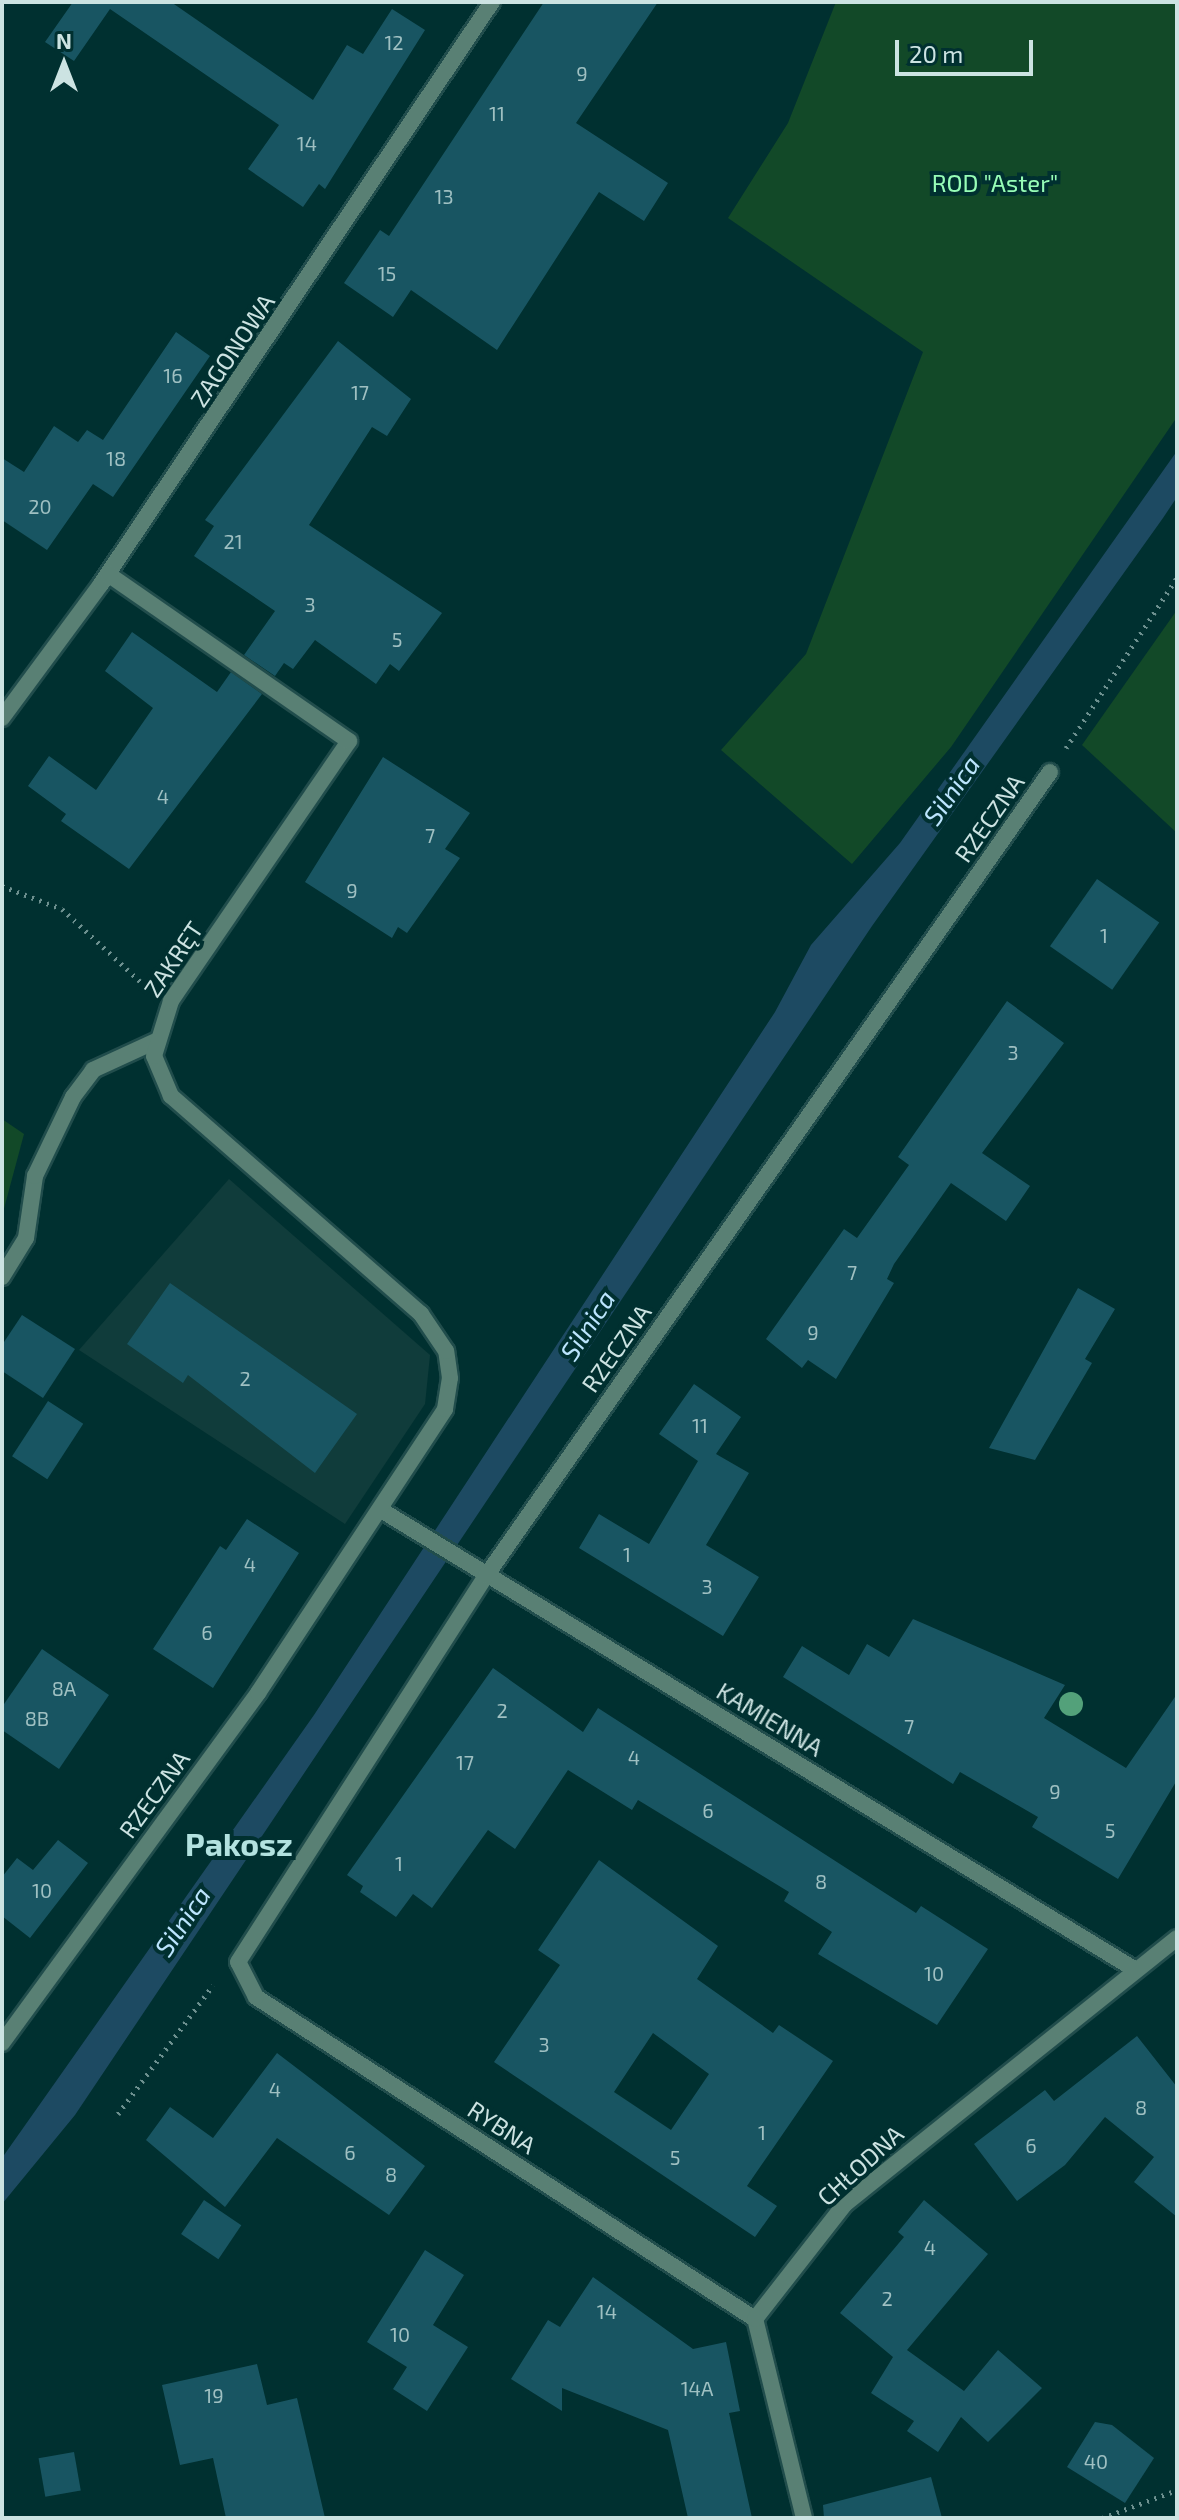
<!DOCTYPE html>
<html>
<head>
<meta charset="utf-8">
<style>
  body { margin:0 }
  #map { position:relative; width:1179px; height:2520px; overflow:hidden; background:#003030; font-family:"Exo 2",sans-serif }
  div>[style] { position:absolute }
  .built>* { inset:0; background:#103c3b }
  .green>* { inset:0; background:#124928 }
  .water>* { inset:0; background:#1d4a62 }
  .building>* { inset:0; background:#185562; transform-origin:0 0 }
  .path>* { height:5px; margin-top:-2.5px; transform-origin:0; background:repeating-linear-gradient(90deg,#6d908f 0 2px,transparent 0 8px) }
  .roads { filter:drop-shadow(2px 0 #214d4c) drop-shadow(-2px 0 #214d4c) drop-shadow(0 2px #214d4c) drop-shadow(0 -2px #214d4c) }
  .service>* { height:16px; margin:-8px; padding:0 8px; transform-origin:8px; border-radius:8px; background:#598074 }
  .minor>* { height:16px; margin:-8px; padding:0 8px; transform-origin:8px; border-radius:8px; background:#598074 }
  .trees>* { width:24px; height:24px; margin:-12px; border-radius:50%; background:#53a17a }
  span { translate:-50% -50%; white-space:nowrap; text-align:center; line-height:1.15; -webkit-text-stroke:8px #003030; paint-order:stroke }
  .number-label { font-size:20px; color:#9fc0c2 }
  .number-label span { -webkit-text-stroke-width:0 }
  .park-label { font-size:24px; color:#97fdb7 }
  .street-label { font-size:24px; color:#cce3e2 }
  .water-label { font-size:26px; color:#bce5fe; font-style:italic }
  .district-label { font-size:32px; color:#b3e2e0; font-weight:700 }
  .frame { position:absolute; inset:0; border:4px solid #cce3e2; pointer-events:none }
  .north { position:absolute; left:24px; top:24px; width:80px; height:80px; -webkit-text-stroke:6px #003030; paint-order:stroke; rotate:0deg; font-size:22px; font-weight:700; line-height:32px; text-align:center; color:#cce3e2 }
  .north::after { content:''; display:block; margin:auto; width:28px; height:36px; background:#cce3e2; clip-path:polygon(50% 0,100% 100%,50% 72%,0 100%) }
  .scale { position:absolute; left:895px; top:40px; width:138px; height:36px; box-sizing:border-box; border:4px solid #cce3e2; border-top:0; padding-left:10px; font-size:24px; line-height:28px; white-space:nowrap; color:#cce3e2; -webkit-text-stroke:6px #003030; paint-order:stroke }
</style>
</head>
<body>
<div id="map">
  <div class="built">
    <i style="clip-path:polygon(229px 1179px,430px 1355px,425px 1404px,345px 1524px,79px 1350px)"></i>
  </div>
  <div class="green">
    <i style="clip-path:polygon(836px 2px,1177px 2px,1177px 417px,951px 747px,852px 864px,721px 750px,806px 654px,923px 352px,728px 218px,788px 123px)"></i>
    <i style="clip-path:polygon(1177px 610px,1177px 833px,1082px 745px)"></i>
    <i style="clip-path:polygon(2px 1119px,24px 1134px,2px 1216px)"></i>
  </div>
  <div class="water">
    <i style="clip-path:polygon(1177px 451px,1177px 497px,1163px 518px,872px 926px,75px 2115px,2px 2204px,2px 2158px,314px 1715px,775px 1012px,811px 945px,900px 843px)"></i>
  </div>
  <div class="building">
    <i style="clip-path:polygon(73px 2px,171px 2px,313px 100px,347px 45px,363px 54px,392px 9px,425px 30px,325px 189px,319px 184px,303px 207px,248px 169px,279px 125px,110px 9px,74px 61px,45px 42px)"></i>
    <i style="clip-path:polygon(544px 2px,658px 2px,576px 123px,668px 183px,644px 221px,599px 192px,497px 350px,411px 290px,393px 317px,344px 283px,380px 230px,389px 236px)"></i>
    <i style="clip-path:polygon(176px 332px,210px 356px,113px 497px,93px 484px,47px 550px,2px 520px,2px 458px,24px 472px,54px 426px,78px 442px,87px 430px,103px 440px)"></i>
    <i style="clip-path:polygon(338px 341px,411px 399px,387px 436px,372px 427px,309px 525px,442px 613px,399px 671px,390px 664px,376px 684px,315px 640px,293px 669px,284px 663px,275px 676px,244px 655px,275px 611px,194px 556px,214px 526px,205px 520px)"></i>
    <i style="clip-path:polygon(132px 632px,217px 692px,231px 672px,262px 694px,129px 869px,61px 821px,66px 814px,28px 786px,49px 756px,96px 790px,153px 708px,105px 671px)"></i>
    <i style="clip-path:polygon(383px 757px,470px 813px,445px 849px,460px 858px,407px 933px,398px 927px,392px 938px,305px 882px)"></i>
    <i style="left:1097px;top:879px;width:76px;height:82px;rotate:35deg"></i>
    <i style="clip-path:polygon(1007px 1001px,1064px 1043px,982px 1153px,1030px 1186px,1006px 1221px,951px 1183px,894px 1264px,887px 1279px,894px 1283px,836px 1379px,808px 1360px,802px 1368px,766px 1339px,844px 1229px,857px 1238px,909px 1165px,898px 1157px)"></i>
    <i style="clip-path:polygon(170px 1283px,357px 1414px,315px 1473px,188px 1375px,183px 1383px,127px 1344px)"></i>
    <i style="clip-path:polygon(1078px 1288px,1115px 1309px,1085px 1359px,1092px 1363px,1035px 1460px,989px 1448px)"></i>
    <i style="clip-path:polygon(22px 1315px,75px 1349px,43px 1398px,2px 1371px,2px 1345px)"></i>
    <i style="clip-path:polygon(694px 1384px,741px 1417px,716px 1454px,749px 1473px,706px 1545px,759px 1577px,723px 1636px,579px 1548px,599px 1514px,649px 1544px,698px 1461px,659px 1434px)"></i>
    <i style="left:48px;top:1401px;width:42px;height:66px;rotate:33deg"></i>
    <i style="clip-path:polygon(247px 1519px,299px 1553px,213px 1688px,153px 1649px,220px 1546px,226px 1550px)"></i>
    <i style="clip-path:polygon(913px 1619px,1065px 1685px,1044px 1718px,1126px 1768px,1177px 1694px,1177px 1780px,1118px 1879px,1032px 1827px,1038px 1817px,960px 1772px,953px 1784px,783px 1677px,802px 1646px,849px 1675px,867px 1644px,889px 1657px)"></i>
    <i style="clip-path:polygon(42px 1649px,109px 1695px,59px 1769px,2px 1730px,2px 1707px)"></i>
    <i style="clip-path:polygon(493px 1668px,583px 1732px,598px 1708px,916px 1913px,921px 1906px,988px 1949px,937px 2025px,818px 1954px,832px 1932px,784px 1901px,789px 1892px,638px 1800px,632px 1810px,568px 1770px,515px 1849px,488px 1830px,432px 1908px,413px 1894px,396px 1917px,360px 1892px,363px 1886px,347px 1875px)"></i>
    <i style="clip-path:polygon(58px 1840px,88px 1863px,30px 1938px,2px 1916px,2px 1877px,17px 1858px,33px 1870px)"></i>
    <i style="clip-path:polygon(evenodd,599px 1860px,718px 1946px,697px 1979px,773px 2033px,779px 2025px,833px 2061px,747px 2186px,777px 2206px,755px 2237px,494px 2062px,560px 1965px,538px 1950px,599px 1860px,653px 2033px,709px 2074px,671px 2130px,614px 2092px,653px 2033px)"></i>
    <i style="clip-path:polygon(1137px 2036px,1177px 2087px,1177px 2217px,1134px 2182px,1154px 2157px,1105px 2117px,1065px 2165px,1017px 2201px,974px 2144px,1045px 2090px,1054px 2101px)"></i>
    <i style="clip-path:polygon(277px 2053px,425px 2166px,389px 2215px,277px 2138px,225px 2207px,146px 2140px,170px 2107px,213px 2138px)"></i>
    <i style="left:204px;top:2200px;width:45px;height:41px;rotate:34deg"></i>
    <i style="clip-path:polygon(924px 2200px,988px 2254px,907px 2350px,964px 2391px,998px 2350px,1042px 2388px,988px 2442px,961px 2417px,938px 2452px,907px 2431px,914px 2421px,871px 2393px,893px 2357px,840px 2313px,904px 2237px,898px 2232px)"></i>
    <i style="clip-path:polygon(425px 2250px,464px 2275px,433px 2325px,468px 2347px,427px 2411px,393px 2389px,407px 2367px,367px 2342px)"></i>
    <i style="clip-path:polygon(593px 2277px,693px 2349px,726px 2342px,740px 2411px,729px 2413px,752px 2518px,688px 2518px,668px 2430px,562px 2388px,562px 2411px,511px 2379px,548px 2320px,560px 2327px)"></i>
    <i style="clip-path:polygon(257px 2364px,267px 2405px,297px 2398px,325px 2518px,226px 2518px,213px 2458px,180px 2465px,162px 2385px)"></i>
    <i style="clip-path:polygon(1095px 2422px,1112px 2425px,1154px 2458px,1125px 2503px,1067px 2467px)"></i>
    <i style="left:74px;top:2452px;width:39px;height:36px;rotate:80deg"></i>
    <i style="clip-path:polygon(931px 2477px,942px 2518px,824px 2518px,823px 2505px)"></i>
  </div>
  <div class="path">
    <i style="left:1066px;top:748px;width:203px;rotate:-56.9deg"></i>
    <i style="left:2px;top:886px;width:64px;rotate:21deg"></i>
    <i style="left:62px;top:909px;width:110px;rotate:42.8deg"></i>
    <i style="left:118px;top:2114px;width:160px;rotate:-53.6deg"></i>
    <i style="left:1051px;top:2518px;width:11px"></i>
    <i style="left:1102px;top:2518px;width:80px;rotate:-20.5deg"></i>
  </div>
  <div class="roads">
    <div class="service">
      <i style="left:2px;top:1277px;width:46px;rotate:-58.4deg"></i>
      <i style="left:26px;top:1238px;width:63px;rotate:-81.7deg"></i>
      <i style="left:35px;top:1176px;width:88px;rotate:-64.3deg"></i>
      <i style="left:73px;top:1097px;width:34px;rotate:-53deg"></i>
      <i style="left:93px;top:1070px;width:69px;rotate:-24.7deg"></i>
    </div>
    <div class="minor">
      <i style="left:2px;top:718px;width:167px;rotate:-53.5deg"></i>
      <i style="left:101px;top:584px;width:701px;rotate:-56.11deg"></i>
      <i style="left:381px;top:1510px;width:882px;rotate:31.36deg"></i>
      <i style="left:2px;top:2043px;width:434px;rotate:-53.8deg"></i>
      <i style="left:258px;top:1693px;width:340px;rotate:-56.6deg"></i>
      <i style="left:445px;top:1409px;width:31px;rotate:-81deg"></i>
      <i style="left:450px;top:1378px;width:27px;rotate:-98deg"></i>
      <i style="left:446px;top:1351px;width:45px;rotate:-124deg"></i>
      <i style="left:421px;top:1314px;width:332px;rotate:-138.9deg"></i>
      <i style="left:171px;top:1096px;width:43px;rotate:-113deg"></i>
      <i style="left:154px;top:1056px;width:58px;rotate:-72.8deg"></i>
      <i style="left:171px;top:1001px;width:315px;rotate:-55.6deg"></i>
      <i style="left:349px;top:741px;width:293px;rotate:-145.3deg"></i>
      <i style="left:755px;top:2319px;width:594px;rotate:-147.17deg"></i>
      <i style="left:256px;top:1997px;width:39px;rotate:-117deg"></i>
      <i style="left:238px;top:1962px;width:459px;rotate:-57.3deg"></i>
      <i style="left:486px;top:1576px;width:982px;rotate:-54.95deg"></i>
      <i style="left:804px;top:2518px;width:205px;rotate:-103.8deg"></i>
      <i style="left:755px;top:2319px;width:146px;rotate:-52deg"></i>
      <i style="left:845px;top:2204px;width:425px;rotate:-38.7deg"></i>
    </div>
  </div>
  <div class="trees">
    <i style="left:1071px;top:1704px"></i>
  </div>
  <div class="number-label">
    <span style="left:394px;top:42px">12</span>
    <span style="left:582px;top:73px">9</span>
    <span style="left:497px;top:113px">11</span>
    <span style="left:307px;top:143px">14</span>
    <span style="left:444px;top:196px">13</span>
    <span style="left:387px;top:273px">15</span>
    <span style="left:173px;top:375px">16</span>
    <span style="left:360px;top:392px">17</span>
    <span style="left:116px;top:458px">18</span>
    <span style="left:40px;top:506px">20</span>
    <span style="left:233px;top:541px">21</span>
    <span style="left:310px;top:604px">3</span>
    <span style="left:397px;top:639px">5</span>
    <span style="left:163px;top:796px">4</span>
    <span style="left:430px;top:835px">7</span>
    <span style="left:352px;top:890px">9</span>
    <span style="left:1104px;top:935px">1</span>
    <span style="left:1013px;top:1052px">3</span>
    <span style="left:852px;top:1272px">7</span>
    <span style="left:813px;top:1332px">9</span>
    <span style="left:245px;top:1378px">2</span>
    <span style="left:700px;top:1425px">11</span>
    <span style="left:627px;top:1554px">1</span>
    <span style="left:250px;top:1564px">4</span>
    <span style="left:707px;top:1586px">3</span>
    <span style="left:207px;top:1632px">6</span>
    <span style="left:64px;top:1688px">8A</span>
    <span style="left:502px;top:1710px">2</span>
    <span style="left:37px;top:1718px">8B</span>
    <span style="left:909px;top:1726px">7</span>
    <span style="left:634px;top:1757px">4</span>
    <span style="left:465px;top:1762px">17</span>
    <span style="left:1055px;top:1791px">9</span>
    <span style="left:708px;top:1810px">6</span>
    <span style="left:1110px;top:1830px">5</span>
    <span style="left:399px;top:1863px">1</span>
    <span style="left:821px;top:1881px">8</span>
    <span style="left:42px;top:1890px">10</span>
    <span style="left:934px;top:1973px">10</span>
    <span style="left:544px;top:2044px">3</span>
    <span style="left:275px;top:2089px">4</span>
    <span style="left:1141px;top:2107px">8</span>
    <span style="left:762px;top:2132px">1</span>
    <span style="left:1031px;top:2145px">6</span>
    <span style="left:350px;top:2152px">6</span>
    <span style="left:675px;top:2157px">5</span>
    <span style="left:391px;top:2174px">8</span>
    <span style="left:930px;top:2247px">4</span>
    <span style="left:887px;top:2298px">2</span>
    <span style="left:607px;top:2311px">14</span>
    <span style="left:400px;top:2334px">10</span>
    <span style="left:697px;top:2388px">14A</span>
    <span style="left:214px;top:2395px">19</span>
    <span style="left:1096px;top:2461px">40</span>
  </div>
  <div class="park-label">
    <span style="left:995px;top:183px">ROD "Aster"</span>
  </div>
  <div class="street-label">
    <span style="left:232px;top:350px;rotate:-56deg">ZAGONOWA</span>
    <span style="left:989px;top:818px;rotate:-55deg">RZECZNA</span>
    <span style="left:173px;top:959px;rotate:-56deg">ZAKRĘT</span>
    <span style="left:616px;top:1348px;rotate:-55deg">RZECZNA</span>
    <span style="left:770px;top:1719px;rotate:31deg">KAMIENNA</span>
    <span style="left:154px;top:1794px;rotate:-54deg">RZECZNA</span>
    <span style="left:502px;top:2127px;rotate:33deg">RYBNA</span>
    <span style="left:860px;top:2165px;rotate:-42deg">CHŁODNA</span>
  </div>
  <div class="water-label">
    <span style="left:951px;top:790px;rotate:-55deg">Silnica</span>
    <span style="left:587px;top:1325px;rotate:-57deg">Silnica</span>
    <span style="left:182px;top:1921px;rotate:-56deg">Silnica</span>
  </div>
  <div class="district-label">
    <span style="left:239px;top:1843px">Pakosz</span>
  </div>
  <div class="frame"></div>
  <div class="north">N</div>
  <div class="scale">20 m</div>
</div>
</body>
</html>
